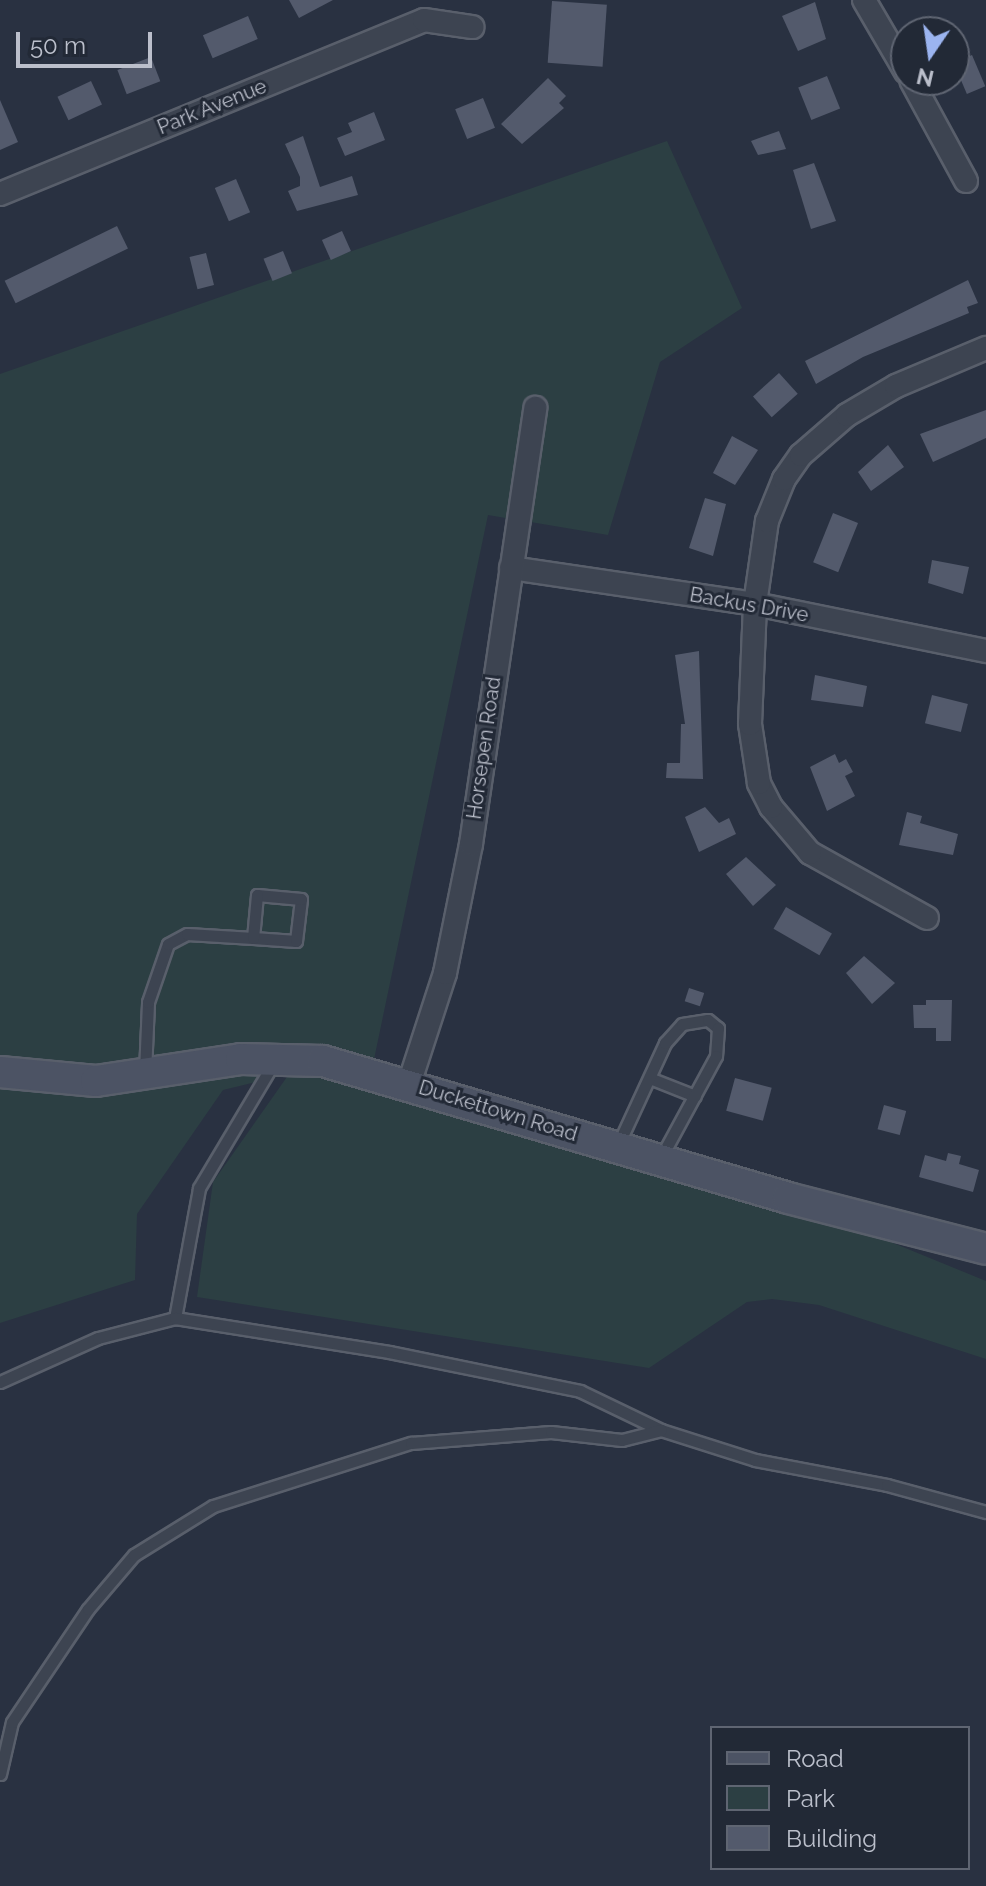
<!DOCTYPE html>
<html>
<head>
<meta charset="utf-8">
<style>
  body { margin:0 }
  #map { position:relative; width:986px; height:1886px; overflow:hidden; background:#293141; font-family:Raleway,sans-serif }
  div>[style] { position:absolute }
  .green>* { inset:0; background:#2c3f43 }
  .building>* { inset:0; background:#535a6c; transform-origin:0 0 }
  .roads { filter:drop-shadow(2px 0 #595f6b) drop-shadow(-2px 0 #595f6b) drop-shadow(0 2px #595f6b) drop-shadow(0 -2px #595f6b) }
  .lane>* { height:11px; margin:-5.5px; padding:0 5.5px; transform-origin:5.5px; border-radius:5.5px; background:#3d4451 }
  .street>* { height:22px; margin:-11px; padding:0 11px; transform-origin:11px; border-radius:11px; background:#3d4451 }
  .secondary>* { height:30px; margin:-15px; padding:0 15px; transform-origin:15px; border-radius:15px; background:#4c5364 }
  span { translate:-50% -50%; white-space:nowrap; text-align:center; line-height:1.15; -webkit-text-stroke:6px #222936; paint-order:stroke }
  .street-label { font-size:20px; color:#bbbfcb }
  .legend { position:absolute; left:710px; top:1726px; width:260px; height:144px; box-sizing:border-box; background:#222936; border:2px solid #5f6572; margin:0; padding:10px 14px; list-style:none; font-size:24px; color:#bbbfcb }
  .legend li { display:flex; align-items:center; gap:16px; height:40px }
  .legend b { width:40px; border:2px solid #5f6572 }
  .north { position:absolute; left:890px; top:16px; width:80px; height:80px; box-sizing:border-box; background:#222936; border:2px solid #5f6572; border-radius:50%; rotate:193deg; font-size:22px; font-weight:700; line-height:32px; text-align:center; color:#bbbfcb }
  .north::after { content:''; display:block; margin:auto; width:28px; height:36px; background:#9bb4f0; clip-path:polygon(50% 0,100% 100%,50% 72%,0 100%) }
  .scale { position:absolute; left:16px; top:32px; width:136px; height:36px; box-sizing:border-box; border:4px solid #bbbfcb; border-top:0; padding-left:10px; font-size:24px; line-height:28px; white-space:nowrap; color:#bbbfcb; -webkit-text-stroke:6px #222936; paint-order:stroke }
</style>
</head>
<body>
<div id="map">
  <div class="green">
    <i style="clip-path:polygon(667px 141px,742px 308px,660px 362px,608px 535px,488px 515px,368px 1088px,876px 1236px,986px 1281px,986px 1359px,819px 1305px,772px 1299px,747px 1302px,649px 1368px,197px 1297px,213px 1182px,289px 1074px,223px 1090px,137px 1214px,135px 1280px,0 1323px,0 374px)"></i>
  </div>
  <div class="building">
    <i style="clip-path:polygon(289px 0,333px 0,299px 18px)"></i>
    <i style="left:552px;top:1px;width:55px;height:62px;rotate:4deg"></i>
    <i style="clip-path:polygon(815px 2px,826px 39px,798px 51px,782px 16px)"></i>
    <i style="left:248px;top:16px;width:25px;height:49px;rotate:67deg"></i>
    <i style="left:972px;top:55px;width:34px;height:20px;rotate:67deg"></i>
    <i style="left:151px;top:57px;width:26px;height:36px;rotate:69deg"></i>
    <i style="left:827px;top:76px;width:35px;height:31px;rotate:68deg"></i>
    <i style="clip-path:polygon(548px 78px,566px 96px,559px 103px,564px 108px,522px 144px,501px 124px)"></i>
    <i style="left:91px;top:81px;width:26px;height:37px;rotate:65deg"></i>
    <i style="left:483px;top:98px;width:32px;height:30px;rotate:68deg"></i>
    <i style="clip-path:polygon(0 100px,18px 142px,0 150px)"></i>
    <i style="clip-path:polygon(374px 112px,385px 140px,345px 156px,337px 138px,352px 132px,348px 123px)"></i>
    <i style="clip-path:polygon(779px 131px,786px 149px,758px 155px,751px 141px)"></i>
    <i style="clip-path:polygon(303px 136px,320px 187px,352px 176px,358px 195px,297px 211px,288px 191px,300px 186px,300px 177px,285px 144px)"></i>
    <i style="clip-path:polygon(814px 163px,836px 221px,811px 229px,793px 170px)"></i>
    <i style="left:236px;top:179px;width:36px;height:23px;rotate:67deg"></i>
    <i style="left:117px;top:226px;width:25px;height:125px;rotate:64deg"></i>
    <i style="left:342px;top:231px;width:22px;height:22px;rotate:66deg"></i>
    <i style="left:283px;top:251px;width:24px;height:21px;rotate:68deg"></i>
    <i style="left:206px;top:253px;width:33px;height:17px;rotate:76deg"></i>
    <i style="clip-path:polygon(968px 280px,978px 303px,967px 307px,969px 313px,863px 357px,816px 384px,805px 361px)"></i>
    <i style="left:779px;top:373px;width:28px;height:35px;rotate:48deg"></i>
    <i style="clip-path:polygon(986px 410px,986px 438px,933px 462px,920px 434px)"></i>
    <i style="clip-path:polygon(732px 436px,758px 450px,735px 485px,713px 473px)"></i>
    <i style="clip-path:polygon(888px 445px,904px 467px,871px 491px,858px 472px)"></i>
    <i style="clip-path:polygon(705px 498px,726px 504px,713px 556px,689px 548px)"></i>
    <i style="left:833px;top:513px;width:27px;height:53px;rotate:22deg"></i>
    <i style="clip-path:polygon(932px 560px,969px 567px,963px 594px,928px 583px)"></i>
    <i style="clip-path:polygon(699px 651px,703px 779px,666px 778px,667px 763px,680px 763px,681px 724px,685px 724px,675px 655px)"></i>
    <i style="clip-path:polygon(815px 675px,867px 686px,863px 707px,811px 700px)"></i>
    <i style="left:932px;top:695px;width:37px;height:29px;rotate:14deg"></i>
    <i style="clip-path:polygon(835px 754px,839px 763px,846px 759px,853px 772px,845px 776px,855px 796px,827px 811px,810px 767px)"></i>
    <i style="clip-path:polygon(705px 807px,719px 823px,729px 818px,736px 834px,699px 852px,685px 817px)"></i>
    <i style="clip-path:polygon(907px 812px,922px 816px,920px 823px,958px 834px,953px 855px,899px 845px)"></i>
    <i style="clip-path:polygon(746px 857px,776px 885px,753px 906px,726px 874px)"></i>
    <i style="left:786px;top:907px;width:53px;height:25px;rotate:30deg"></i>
    <i style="clip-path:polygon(864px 956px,895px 983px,872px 1004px,846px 973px)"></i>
    <i style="left:689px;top:988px;width:16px;height:14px;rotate:18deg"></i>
    <i style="clip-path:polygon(926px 1000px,952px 1000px,951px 1041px,936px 1041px,936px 1028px,914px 1028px,913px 1005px,926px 1005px)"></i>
    <i style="left:735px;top:1078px;width:38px;height:34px;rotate:15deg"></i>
    <i style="left:884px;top:1105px;width:23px;height:25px;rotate:15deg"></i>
    <i style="clip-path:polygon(948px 1153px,961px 1156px,959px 1164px,979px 1170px,973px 1192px,919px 1177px,925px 1155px,946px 1161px)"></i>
  </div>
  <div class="roads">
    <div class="lane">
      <i style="left:145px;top:1072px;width:70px;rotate:-87.5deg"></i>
      <i style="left:148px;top:1002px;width:61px;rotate:-71deg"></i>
      <i style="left:168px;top:944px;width:21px;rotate:-28deg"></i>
      <i style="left:187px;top:934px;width:66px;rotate:3.5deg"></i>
      <i style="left:253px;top:938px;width:43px;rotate:4deg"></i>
      <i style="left:296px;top:941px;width:42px;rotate:-83.2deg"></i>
      <i style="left:301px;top:899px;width:44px;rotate:-174.8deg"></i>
      <i style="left:257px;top:895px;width:43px;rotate:95.3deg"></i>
      <i style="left:652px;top:1079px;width:46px;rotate:21.6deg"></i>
      <i style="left:617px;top:1147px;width:115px;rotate:-65.2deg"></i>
      <i style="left:665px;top:1043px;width:25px;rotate:-48deg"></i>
      <i style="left:682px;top:1024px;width:26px;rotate:-9deg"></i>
      <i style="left:708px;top:1020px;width:13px;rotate:39deg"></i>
      <i style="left:718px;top:1028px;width:28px;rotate:94deg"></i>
      <i style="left:716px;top:1056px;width:117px;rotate:118.5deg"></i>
      <i style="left:175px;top:1318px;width:132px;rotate:-79.5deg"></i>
      <i style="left:199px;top:1188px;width:147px;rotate:-59.2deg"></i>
      <i style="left:0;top:1382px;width:107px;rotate:-24.2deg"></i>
      <i style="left:98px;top:1338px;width:80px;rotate:-14.6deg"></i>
      <i style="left:175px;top:1318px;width:217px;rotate:9deg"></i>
      <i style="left:389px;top:1352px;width:195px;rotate:11.5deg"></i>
      <i style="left:580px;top:1391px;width:90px;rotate:25.7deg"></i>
      <i style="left:661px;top:1430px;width:99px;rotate:17.7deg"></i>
      <i style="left:755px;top:1460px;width:134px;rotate:10.7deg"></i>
      <i style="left:887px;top:1485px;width:103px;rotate:15.3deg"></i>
      <i style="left:0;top:1774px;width:53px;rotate:-77deg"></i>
      <i style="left:12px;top:1722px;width:136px;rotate:-56.1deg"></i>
      <i style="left:88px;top:1609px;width:71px;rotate:-49.6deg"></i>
      <i style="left:134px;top:1555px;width:93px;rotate:-31.8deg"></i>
      <i style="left:213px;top:1506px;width:208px;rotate:-17.7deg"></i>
      <i style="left:411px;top:1443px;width:140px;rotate:-4.5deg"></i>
      <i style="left:551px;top:1432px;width:71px;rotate:6.4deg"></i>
      <i style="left:622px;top:1440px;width:40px;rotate:-14.4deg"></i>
    </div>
    <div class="street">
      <i style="left:864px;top:0;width:83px;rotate:59.7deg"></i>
      <i style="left:911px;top:80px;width:115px;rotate:61.4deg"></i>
      <i style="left:0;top:194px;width:458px;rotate:-22.3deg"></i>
      <i style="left:424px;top:20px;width:49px;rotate:8.3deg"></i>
      <i style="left:511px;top:568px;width:247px;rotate:8.4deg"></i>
      <i style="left:755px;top:604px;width:236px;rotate:11.5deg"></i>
      <i style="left:927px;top:918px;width:134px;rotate:-150.9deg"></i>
      <i style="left:810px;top:853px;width:60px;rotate:-130.3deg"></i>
      <i style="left:771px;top:807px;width:27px;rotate:-117deg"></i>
      <i style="left:759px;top:783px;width:60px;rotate:-98.7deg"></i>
      <i style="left:750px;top:724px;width:120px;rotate:-87.6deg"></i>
      <i style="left:755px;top:604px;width:84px;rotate:-81.8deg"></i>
      <i style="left:767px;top:521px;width:45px;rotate:-68deg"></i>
      <i style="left:784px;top:479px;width:29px;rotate:-55deg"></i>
      <i style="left:801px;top:455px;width:61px;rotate:-41deg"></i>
      <i style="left:847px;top:415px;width:57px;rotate:-30.6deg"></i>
      <i style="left:896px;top:386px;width:98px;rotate:-22.9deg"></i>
      <i style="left:409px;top:1084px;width:117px;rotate:-72deg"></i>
      <i style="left:445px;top:973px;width:132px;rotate:-78.6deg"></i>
      <i style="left:471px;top:844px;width:441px;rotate:-81.6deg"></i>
    </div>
    <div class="secondary">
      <i style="left:0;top:1072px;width:96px;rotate:5.4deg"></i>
      <i style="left:96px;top:1081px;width:147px;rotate:-8.6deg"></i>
      <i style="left:241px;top:1059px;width:82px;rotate:1.4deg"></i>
      <i style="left:323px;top:1061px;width:485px;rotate:16.4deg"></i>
      <i style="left:788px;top:1198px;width:204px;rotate:14.4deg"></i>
    </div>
  </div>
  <div class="street-label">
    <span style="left:212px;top:107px;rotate:-22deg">Park Avenue</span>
    <span style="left:749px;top:605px;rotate:10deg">Backus Drive</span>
    <span style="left:484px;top:748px;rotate:-82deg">Horsepen Road</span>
    <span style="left:498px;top:1111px;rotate:17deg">Duckettown Road</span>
  </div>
  <ul class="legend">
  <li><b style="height:10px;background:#4c5364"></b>Road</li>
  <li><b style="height:22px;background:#2c3f43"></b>Park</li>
  <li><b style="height:22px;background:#535a6c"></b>Building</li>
  </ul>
  <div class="north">N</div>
  <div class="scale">50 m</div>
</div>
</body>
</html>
